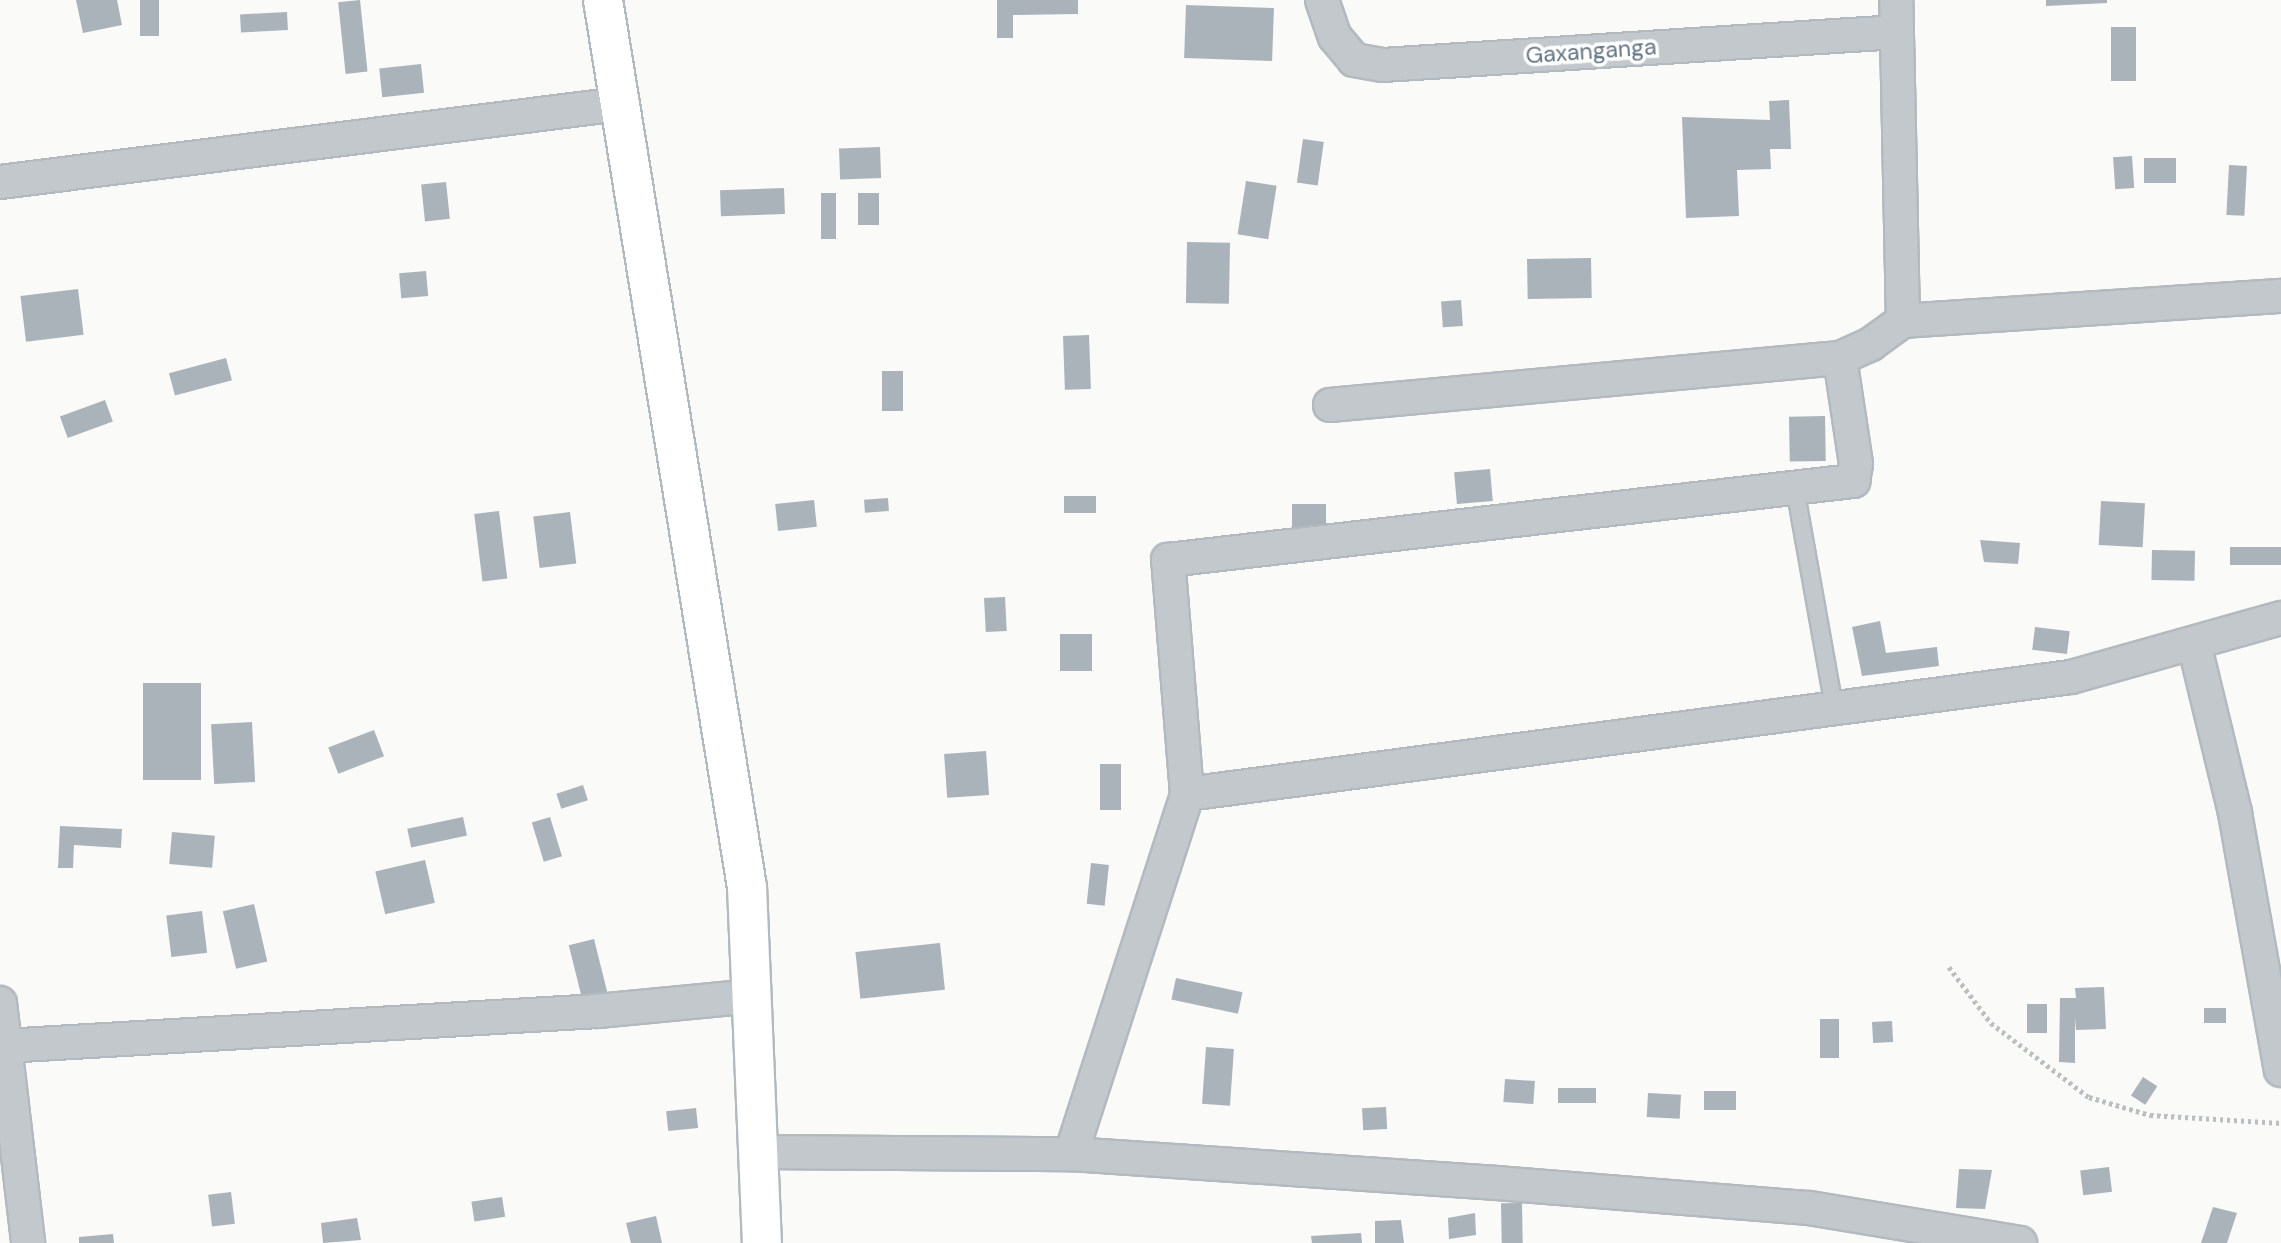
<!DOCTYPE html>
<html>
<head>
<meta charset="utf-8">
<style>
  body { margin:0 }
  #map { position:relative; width:2281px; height:1243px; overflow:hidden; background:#fafaf8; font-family:"DM Sans",sans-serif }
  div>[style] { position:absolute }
  .building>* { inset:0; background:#aab3b9; transform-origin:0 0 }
  .path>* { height:4.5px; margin-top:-2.25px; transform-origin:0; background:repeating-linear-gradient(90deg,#bbbfc2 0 3.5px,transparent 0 7px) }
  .roads { filter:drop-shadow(2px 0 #b3babf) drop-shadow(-2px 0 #b3babf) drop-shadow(0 2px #b3babf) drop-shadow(0 -2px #b3babf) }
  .lane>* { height:16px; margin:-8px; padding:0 8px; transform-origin:8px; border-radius:8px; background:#c3c8cc }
  .street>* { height:32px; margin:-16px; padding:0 16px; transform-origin:16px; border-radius:16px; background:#c3c8cc }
  .secondary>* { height:38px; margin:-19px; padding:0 19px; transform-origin:19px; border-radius:19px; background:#fff }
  span { translate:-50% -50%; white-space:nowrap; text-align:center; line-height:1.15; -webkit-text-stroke:7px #fff; paint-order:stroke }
  .street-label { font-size:23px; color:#657683 }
</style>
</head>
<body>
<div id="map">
  <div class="building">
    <i style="clip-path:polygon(76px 0,117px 0,122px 25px,83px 33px)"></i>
    <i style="left:140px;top:0;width:19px;height:36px"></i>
    <i style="left:360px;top:0;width:72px;height:22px;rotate:84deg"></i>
    <i style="clip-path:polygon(997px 0,1078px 0,1078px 14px,1013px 15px,1013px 38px,997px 38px)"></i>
    <i style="clip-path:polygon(2046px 0,2107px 0,2107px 3px,2046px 6px)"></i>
    <i style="left:1186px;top:5px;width:88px;height:53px;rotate:2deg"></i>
    <i style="left:287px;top:12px;width:18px;height:47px;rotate:87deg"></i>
    <i style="left:2111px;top:27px;width:25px;height:54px"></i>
    <i style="left:421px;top:64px;width:29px;height:42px;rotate:84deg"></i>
    <i style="clip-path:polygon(1789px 100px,1791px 149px,1770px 149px,1771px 169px,1737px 170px,1739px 216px,1686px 218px,1682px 117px,1770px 120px,1769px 101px)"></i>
    <i style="left:1303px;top:139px;width:21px;height:44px;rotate:8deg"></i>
    <i style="left:880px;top:147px;width:31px;height:41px;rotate:88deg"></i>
    <i style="left:2132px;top:156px;width:32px;height:19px;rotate:86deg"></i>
    <i style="left:2144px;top:158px;width:32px;height:25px"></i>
    <i style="left:2229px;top:165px;width:18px;height:50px;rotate:3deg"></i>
    <i style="left:1246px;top:181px;width:31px;height:54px;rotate:9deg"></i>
    <i style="left:446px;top:182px;width:37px;height:25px;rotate:84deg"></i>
    <i style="left:784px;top:188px;width:26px;height:64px;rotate:88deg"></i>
    <i style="left:821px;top:193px;width:15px;height:46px"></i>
    <i style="left:858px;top:193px;width:21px;height:32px"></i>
    <i style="left:1187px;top:242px;width:43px;height:61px;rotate:1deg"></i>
    <i style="left:1591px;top:258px;width:40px;height:64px;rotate:89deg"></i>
    <i style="left:426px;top:271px;width:25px;height:27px;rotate:85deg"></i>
    <i style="left:78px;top:289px;width:46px;height:58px;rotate:83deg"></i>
    <i style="left:1461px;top:300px;width:26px;height:20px;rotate:86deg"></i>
    <i style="left:1089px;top:335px;width:54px;height:26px;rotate:88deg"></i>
    <i style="left:226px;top:358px;width:23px;height:59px;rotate:75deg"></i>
    <i style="left:882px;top:371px;width:21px;height:40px"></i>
    <i style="left:105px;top:400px;width:23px;height:48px;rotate:70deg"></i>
    <i style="left:1825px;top:416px;width:45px;height:36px;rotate:89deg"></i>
    <i style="left:1490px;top:469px;width:32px;height:36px;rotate:85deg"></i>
    <i style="left:1096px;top:496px;width:17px;height:32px;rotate:90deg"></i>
    <i style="left:888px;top:498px;width:13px;height:24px;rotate:86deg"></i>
    <i style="left:814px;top:500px;width:27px;height:39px;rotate:84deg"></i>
    <i style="left:2101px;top:501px;width:44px;height:44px;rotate:3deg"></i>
    <i style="left:1292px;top:504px;width:34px;height:26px"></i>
    <i style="left:499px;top:511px;width:68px;height:25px;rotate:83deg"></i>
    <i style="left:570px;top:512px;width:52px;height:37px;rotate:83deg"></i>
    <i style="clip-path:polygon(1980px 540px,2020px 543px,2018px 564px,1984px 562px)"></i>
    <i style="left:2230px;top:547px;width:51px;height:18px"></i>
    <i style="left:2152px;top:550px;width:43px;height:30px;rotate:1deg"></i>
    <i style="left:1005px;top:597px;width:34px;height:21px;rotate:87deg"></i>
    <i style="clip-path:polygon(1880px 621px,1886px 653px,1937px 647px,1939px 666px,1862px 676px,1852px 627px)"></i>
    <i style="left:2035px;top:627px;width:35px;height:23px;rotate:7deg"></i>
    <i style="left:1060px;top:634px;width:32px;height:37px"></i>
    <i style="left:143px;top:683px;width:58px;height:97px"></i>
    <i style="left:252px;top:722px;width:60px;height:41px;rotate:87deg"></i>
    <i style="left:374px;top:730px;width:28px;height:49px;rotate:69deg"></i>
    <i style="left:986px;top:751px;width:44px;height:42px;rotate:86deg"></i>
    <i style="left:1100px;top:764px;width:21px;height:46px"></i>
    <i style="left:583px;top:785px;width:16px;height:28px;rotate:72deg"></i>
    <i style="left:463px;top:817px;width:19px;height:57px;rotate:78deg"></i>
    <i style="left:550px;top:817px;width:41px;height:19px;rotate:73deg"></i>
    <i style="clip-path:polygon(60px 826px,122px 829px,121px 848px,74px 845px,73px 868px,58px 868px)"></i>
    <i style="left:172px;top:832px;width:43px;height:32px;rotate:5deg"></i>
    <i style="left:425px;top:860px;width:44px;height:51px;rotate:77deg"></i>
    <i style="left:1091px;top:863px;width:18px;height:41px;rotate:6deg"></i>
    <i style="left:254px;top:904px;width:59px;height:32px;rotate:77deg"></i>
    <i style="left:202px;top:911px;width:42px;height:36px;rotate:83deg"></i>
    <i style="left:594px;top:939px;width:56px;height:26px;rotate:76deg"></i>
    <i style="left:940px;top:943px;width:47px;height:85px;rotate:84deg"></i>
    <i style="left:1176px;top:978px;width:68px;height:22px;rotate:12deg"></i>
    <i style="clip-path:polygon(2104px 987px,2106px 1029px,2076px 1030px,2075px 1018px,2075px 1063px,2059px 1062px,2060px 998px,2076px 998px,2075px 988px)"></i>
    <i style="left:2027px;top:1004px;width:20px;height:29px"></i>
    <i style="left:2204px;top:1008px;width:22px;height:15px"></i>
    <i style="left:1820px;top:1019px;width:19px;height:39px"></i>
    <i style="left:1892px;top:1021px;width:21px;height:20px;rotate:87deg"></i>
    <i style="left:1206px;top:1047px;width:28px;height:57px;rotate:4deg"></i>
    <i style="left:2143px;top:1077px;width:17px;height:22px;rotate:33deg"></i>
    <i style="left:1505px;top:1079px;width:30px;height:23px;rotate:4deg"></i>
    <i style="left:1596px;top:1088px;width:15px;height:38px;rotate:90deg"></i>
    <i style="left:1704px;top:1091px;width:32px;height:19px"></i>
    <i style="left:1648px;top:1093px;width:33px;height:24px;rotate:3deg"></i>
    <i style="left:1386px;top:1107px;width:22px;height:24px;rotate:87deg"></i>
    <i style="left:696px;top:1108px;width:20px;height:30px;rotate:84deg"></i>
    <i style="left:2109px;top:1167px;width:25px;height:29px;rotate:83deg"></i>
    <i style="clip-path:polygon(1959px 1169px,1992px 1170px,1985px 1209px,1956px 1208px)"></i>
    <i style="left:231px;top:1192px;width:32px;height:23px;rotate:83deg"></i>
    <i style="left:502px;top:1197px;width:20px;height:31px;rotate:81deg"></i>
    <i style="left:1522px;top:1203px;width:40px;height:21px;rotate:89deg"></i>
    <i style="clip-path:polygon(2213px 1207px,2237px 1213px,2227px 1243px,2201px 1243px)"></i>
    <i style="clip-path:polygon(1475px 1213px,1476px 1235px,1449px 1239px,1448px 1218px)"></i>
    <i style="clip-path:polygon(656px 1216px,662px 1243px,631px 1243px,626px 1223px)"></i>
    <i style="clip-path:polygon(357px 1218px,361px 1240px,323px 1243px,321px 1223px)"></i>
    <i style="clip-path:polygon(1401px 1220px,1404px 1243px,1375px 1243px,1375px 1221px)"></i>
    <i style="clip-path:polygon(1361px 1233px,1362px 1243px,1312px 1243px,1311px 1236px)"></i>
    <i style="clip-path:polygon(113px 1234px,114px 1243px,79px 1243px,79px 1237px)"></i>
  </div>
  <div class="path">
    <i style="left:1949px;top:967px;width:70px;rotate:53.1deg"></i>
    <i style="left:1991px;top:1023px;width:123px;rotate:37.1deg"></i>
    <i style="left:2089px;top:1097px;width:64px;rotate:16.4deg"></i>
    <i style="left:2150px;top:1115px;width:131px;rotate:3.5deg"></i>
  </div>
  <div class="roads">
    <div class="lane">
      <i style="left:1795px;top:488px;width:223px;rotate:79.9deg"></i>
    </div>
    <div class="street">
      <i style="left:1322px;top:0;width:39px;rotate:71deg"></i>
      <i style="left:1335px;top:37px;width:30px;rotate:50deg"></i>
      <i style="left:1354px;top:60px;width:29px;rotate:10deg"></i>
      <i style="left:1383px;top:65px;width:515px;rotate:-3.67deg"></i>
      <i style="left:0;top:182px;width:625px;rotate:-7.17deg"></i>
      <i style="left:1903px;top:321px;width:379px;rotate:-3.8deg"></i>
      <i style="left:1330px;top:405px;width:512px;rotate:-5.27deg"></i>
      <i style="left:1840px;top:358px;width:34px;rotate:-24deg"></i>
      <i style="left:1871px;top:344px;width:39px;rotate:-36deg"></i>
      <i style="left:1903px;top:321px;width:321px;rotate:-91.2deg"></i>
      <i style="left:2194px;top:643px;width:175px;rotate:76.4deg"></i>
      <i style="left:2235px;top:813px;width:261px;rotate:79.9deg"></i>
      <i style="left:1187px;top:794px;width:235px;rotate:-94.6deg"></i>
      <i style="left:1168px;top:560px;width:690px;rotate:-6.58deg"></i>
      <i style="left:1853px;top:481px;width:17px;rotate:-80deg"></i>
      <i style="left:1856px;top:464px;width:107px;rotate:-98.6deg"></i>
      <i style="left:0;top:1003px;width:242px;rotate:83.3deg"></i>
      <i style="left:4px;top:1046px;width:595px;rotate:-3.37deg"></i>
      <i style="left:598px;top:1011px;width:156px;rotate:-5.5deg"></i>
      <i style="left:758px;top:1152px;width:313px;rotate:0.4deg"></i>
      <i style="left:1071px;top:1154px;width:427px;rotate:3.9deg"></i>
      <i style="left:1497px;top:1183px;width:313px;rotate:4.6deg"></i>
      <i style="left:1809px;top:1208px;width:214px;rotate:9.4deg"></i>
      <i style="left:1071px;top:1154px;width:378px;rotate:-72.1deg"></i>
      <i style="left:1187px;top:794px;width:892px;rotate:-7.54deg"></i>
      <i style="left:2071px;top:677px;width:218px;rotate:-15.7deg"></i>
    </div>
    <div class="secondary">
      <i style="left:603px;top:0;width:899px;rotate:80.78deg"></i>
      <i style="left:747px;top:887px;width:356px;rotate:87.6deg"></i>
    </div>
  </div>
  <div class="street-label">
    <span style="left:1591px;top:51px;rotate:-4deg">Gaxanganga</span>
  </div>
</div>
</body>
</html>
